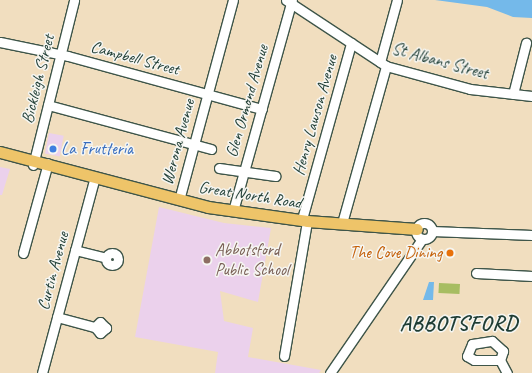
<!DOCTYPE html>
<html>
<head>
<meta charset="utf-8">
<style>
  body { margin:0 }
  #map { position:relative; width:532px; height:373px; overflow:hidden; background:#f1debf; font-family:Caveat,sans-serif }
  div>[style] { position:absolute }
  .built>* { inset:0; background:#ebd1ec; transform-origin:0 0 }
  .green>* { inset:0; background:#a7bd62; transform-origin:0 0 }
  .water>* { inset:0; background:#74b9ea }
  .roads { filter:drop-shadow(1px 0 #3e5549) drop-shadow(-1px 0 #3e5549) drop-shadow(0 1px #3e5549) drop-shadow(0 -1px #3e5549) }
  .minor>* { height:9px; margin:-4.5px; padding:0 4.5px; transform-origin:4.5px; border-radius:4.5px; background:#fff }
  .minor>.ring { margin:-4.5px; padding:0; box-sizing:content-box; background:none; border:9px solid #fff; border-radius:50% }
  .major>* { height:11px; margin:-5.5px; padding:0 5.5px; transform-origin:5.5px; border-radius:5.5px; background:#eec469 }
  .dots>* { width:11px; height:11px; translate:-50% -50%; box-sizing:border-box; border:2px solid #f6f6f2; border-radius:50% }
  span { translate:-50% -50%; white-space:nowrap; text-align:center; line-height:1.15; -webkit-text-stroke:3px #f6f6f2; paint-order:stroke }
  .street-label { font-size:17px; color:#1f3d34 }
  .shop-label { font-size:17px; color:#366cbe }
  .left { translate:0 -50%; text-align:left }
  .education-label { font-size:17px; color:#785e54 }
  .food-label { font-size:17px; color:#c56008 }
  .right { translate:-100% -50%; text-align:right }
  .district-label { font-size:21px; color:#1f3d34; font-weight:700; letter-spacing:1px }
</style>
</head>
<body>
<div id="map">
  <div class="built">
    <i style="left:49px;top:133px;width:15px;height:21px;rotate:11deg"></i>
    <i style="clip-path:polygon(0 167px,10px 169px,2px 195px,0 195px)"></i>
    <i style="clip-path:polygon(159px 207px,224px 223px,271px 228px,258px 302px,220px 291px,224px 321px,253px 328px,248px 357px,321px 370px,319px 373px,215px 373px,218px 352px,135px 337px)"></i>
  </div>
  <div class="green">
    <i style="left:439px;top:283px;width:21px;height:10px;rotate:3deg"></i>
  </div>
  <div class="water">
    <i style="clip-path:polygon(435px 0,532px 0,532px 18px,513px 17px,487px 7px)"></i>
    <i style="clip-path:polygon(429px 282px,434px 282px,433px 300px,423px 300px)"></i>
  </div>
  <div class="roads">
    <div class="minor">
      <i style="left:286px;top:0;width:120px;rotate:33.4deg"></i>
      <i style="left:386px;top:66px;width:87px;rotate:15.3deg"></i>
      <i style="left:470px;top:89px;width:62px;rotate:6.4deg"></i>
      <i style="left:0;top:42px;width:69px;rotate:11.6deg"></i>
      <i style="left:68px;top:56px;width:201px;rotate:15.3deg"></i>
      <i style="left:380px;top:62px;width:64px;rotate:-74.7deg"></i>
      <i style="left:513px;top:94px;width:53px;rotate:-75.7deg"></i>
      <i style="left:48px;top:105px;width:169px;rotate:15.1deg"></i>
      <i style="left:33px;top:165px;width:170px;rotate:-76deg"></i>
      <i style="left:219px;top:168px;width:57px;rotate:8.1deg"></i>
      <i style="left:179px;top:200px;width:207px;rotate:-74.9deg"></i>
      <i style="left:233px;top:211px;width:219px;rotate:-74.4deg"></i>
      <i style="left:302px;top:219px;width:183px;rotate:-74.4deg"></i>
      <i style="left:342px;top:223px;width:163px;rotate:-74.3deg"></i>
      <i class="ring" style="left:416px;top:223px;width:7px;height:7px"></i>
      <i style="left:432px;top:231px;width:100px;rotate:2.3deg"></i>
      <i style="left:75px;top:250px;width:32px;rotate:14deg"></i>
      <i class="ring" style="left:106px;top:253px;width:3px;height:3px"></i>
      <i style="left:23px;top:253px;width:93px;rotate:-74.5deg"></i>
      <i style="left:476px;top:273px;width:56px;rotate:3.1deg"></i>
      <i style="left:57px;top:317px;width:39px;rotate:15deg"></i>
      <i style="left:95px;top:327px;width:8px;rotate:50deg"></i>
      <i style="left:100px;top:333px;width:8px;rotate:-40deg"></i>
      <i style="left:106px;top:328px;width:8px;rotate:-135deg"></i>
      <i style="left:100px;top:322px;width:7px;rotate:135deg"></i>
      <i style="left:492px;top:341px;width:15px;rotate:42deg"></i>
      <i style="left:503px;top:351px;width:9px;rotate:108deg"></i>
      <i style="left:500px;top:360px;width:26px;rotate:180deg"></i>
      <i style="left:474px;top:360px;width:8px;rotate:-150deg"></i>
      <i style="left:467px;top:356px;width:13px;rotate:-67deg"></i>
      <i style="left:472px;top:344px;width:20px;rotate:-9deg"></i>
      <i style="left:284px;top:356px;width:137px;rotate:-80.3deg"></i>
      <i style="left:500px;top:360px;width:15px;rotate:62deg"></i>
      <i style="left:42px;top:373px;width:203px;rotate:-74.9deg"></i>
      <i style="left:330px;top:373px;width:163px;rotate:-55.5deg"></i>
    </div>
    <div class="major">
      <i style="left:0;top:152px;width:215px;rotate:14.8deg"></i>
      <i style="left:208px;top:207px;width:100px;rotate:8deg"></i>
      <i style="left:307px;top:221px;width:110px;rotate:4.2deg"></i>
    </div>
  </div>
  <div class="dots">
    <i style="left:53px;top:149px;background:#3f7fe0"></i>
    <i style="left:450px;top:253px;background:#e8710a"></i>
    <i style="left:207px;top:260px;background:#8d6e63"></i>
  </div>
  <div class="street-label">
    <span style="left:135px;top:58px;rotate:15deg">Campbell Street</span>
    <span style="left:440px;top:61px;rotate:15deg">St Albans Street</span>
    <span style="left:38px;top:79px;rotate:-76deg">Bickleigh Street</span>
    <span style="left:247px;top:101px;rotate:-74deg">Glen Ormond Avenue</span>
    <span style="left:315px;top:115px;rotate:-74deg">Henry Lawson Avenue</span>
    <span style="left:178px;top:142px;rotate:-75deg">Werona Avenue</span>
    <span style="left:250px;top:195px;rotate:9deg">Great North Road</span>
    <span style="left:53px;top:271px;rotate:-75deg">Curtin Avenue</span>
  </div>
  <div class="shop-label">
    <span class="left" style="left:61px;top:149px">La Frutteria</span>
  </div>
  <div class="education-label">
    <span class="left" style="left:215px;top:260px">Abbotsford<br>Public School</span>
  </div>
  <div class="food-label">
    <span class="right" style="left:442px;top:253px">The Cove Dining</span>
  </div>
  <div class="district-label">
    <span style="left:459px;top:323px">ABBOTSFORD</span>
  </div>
</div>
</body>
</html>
